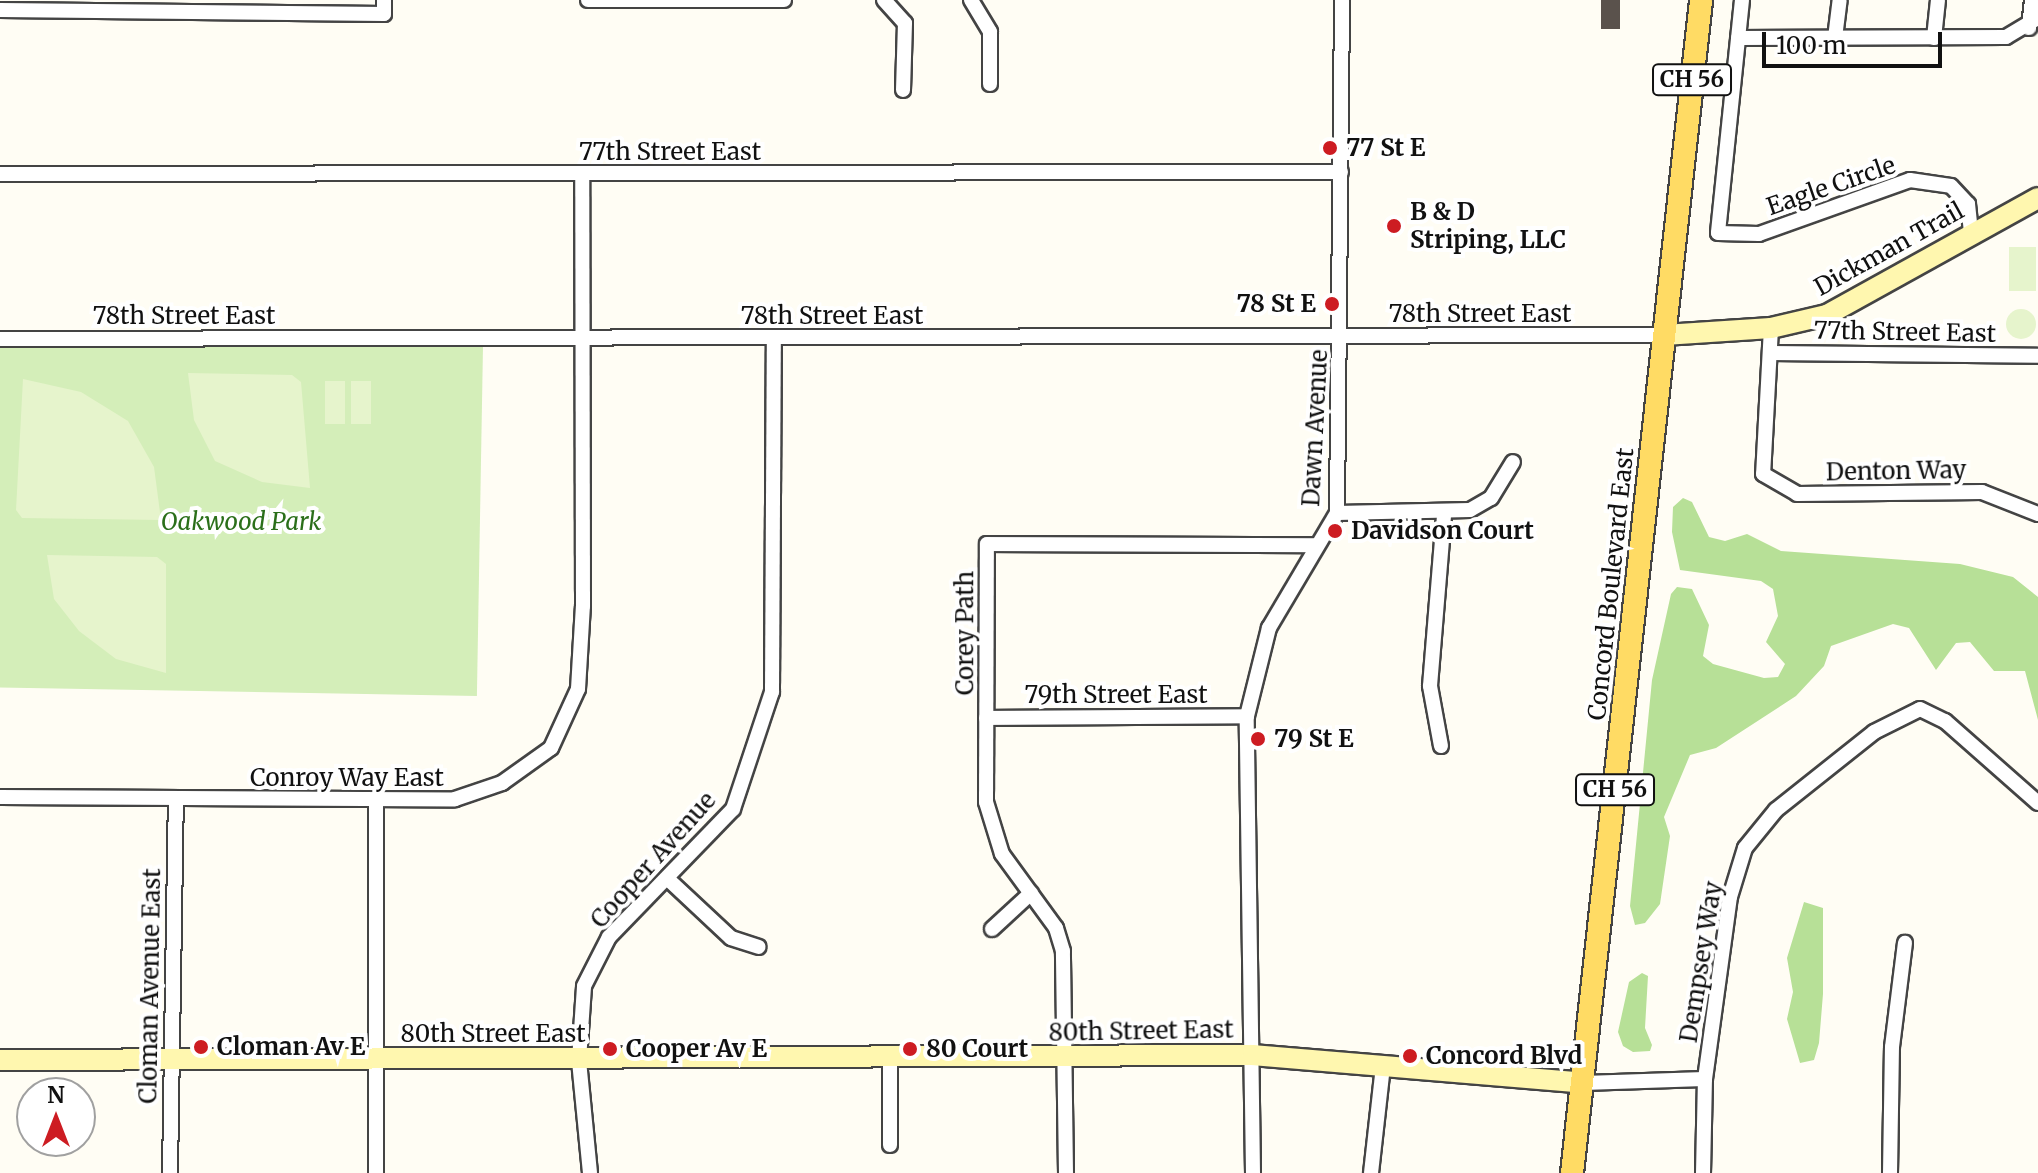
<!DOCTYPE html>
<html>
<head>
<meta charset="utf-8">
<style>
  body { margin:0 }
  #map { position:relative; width:2038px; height:1173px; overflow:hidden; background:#fffdf4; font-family:Merriweather,serif }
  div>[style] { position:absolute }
  .green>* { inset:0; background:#d4eeb9; transform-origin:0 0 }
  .forest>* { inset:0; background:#b7e097 }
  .pitch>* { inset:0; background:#e6f4cc; transform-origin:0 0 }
  .round { border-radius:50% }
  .building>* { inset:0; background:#5a524c; transform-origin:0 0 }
  .roads { filter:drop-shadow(2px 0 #444) drop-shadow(-2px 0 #444) drop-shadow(0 2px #444) drop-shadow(0 -2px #444) }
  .street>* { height:14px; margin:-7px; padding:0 7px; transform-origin:7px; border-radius:7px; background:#fff }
  .secondary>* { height:20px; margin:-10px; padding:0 10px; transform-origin:10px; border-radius:10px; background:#fff7af }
  .primary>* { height:22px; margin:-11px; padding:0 11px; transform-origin:11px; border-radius:11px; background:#ffdb64 }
  .dots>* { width:22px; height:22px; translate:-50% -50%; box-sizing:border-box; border:4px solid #fff; border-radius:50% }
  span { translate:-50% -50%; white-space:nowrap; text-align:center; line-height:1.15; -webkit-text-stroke:8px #fff; paint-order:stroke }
  .shield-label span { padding:2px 6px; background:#fff; border:2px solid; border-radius:6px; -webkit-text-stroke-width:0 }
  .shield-label { font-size:22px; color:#111; font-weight:700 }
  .poi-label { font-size:24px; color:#111; font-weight:700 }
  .left { translate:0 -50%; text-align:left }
  .right { translate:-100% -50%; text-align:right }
  .street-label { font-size:24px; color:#111 }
  .park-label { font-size:24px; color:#2b6f1a; font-style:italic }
  .north { position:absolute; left:16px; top:1077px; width:80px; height:80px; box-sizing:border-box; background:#fff; border:2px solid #a0a0a0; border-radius:50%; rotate:0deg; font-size:22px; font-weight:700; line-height:32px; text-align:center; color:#111 }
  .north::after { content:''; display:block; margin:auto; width:28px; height:36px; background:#cd1c22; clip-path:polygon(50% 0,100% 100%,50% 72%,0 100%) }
  .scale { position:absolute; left:1762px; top:32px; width:180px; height:36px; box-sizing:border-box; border:4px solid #111; border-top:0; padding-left:10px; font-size:24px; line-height:28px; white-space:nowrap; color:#111; -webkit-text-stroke:6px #fff; paint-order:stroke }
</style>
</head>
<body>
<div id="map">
  <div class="green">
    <i style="left:483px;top:346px;width:350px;height:483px;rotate:91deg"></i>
  </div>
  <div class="forest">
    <i style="clip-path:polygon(1683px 498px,1692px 502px,1709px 537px,1725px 541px,1747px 534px,1781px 551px,1960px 564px,2013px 577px,2038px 597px,2038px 720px,2025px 671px,1994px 671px,1970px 642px,1956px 643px,1936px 670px,1909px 628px,1893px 624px,1831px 646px,1824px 666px,1796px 696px,1716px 748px,1690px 755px,1664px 817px,1670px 836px,1660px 904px,1645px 923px,1635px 925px,1630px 906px,1652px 680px,1671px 594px,1677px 587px,1692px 589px,1709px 625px,1703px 656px,1713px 664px,1764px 678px,1778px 677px,1785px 664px,1766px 642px,1778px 616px,1773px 589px,1761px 581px,1680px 570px,1672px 532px,1673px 507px)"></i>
    <i style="clip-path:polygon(1804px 902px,1823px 908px,1823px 994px,1819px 1043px,1814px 1060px,1800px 1063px,1787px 1019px,1793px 992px,1787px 958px)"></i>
    <i style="clip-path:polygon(1642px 973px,1648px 976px,1645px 1028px,1652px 1045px,1650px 1051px,1633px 1052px,1623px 1046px,1618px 1032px,1629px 982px)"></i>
  </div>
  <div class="pitch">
    <i style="left:2009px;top:247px;width:27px;height:44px"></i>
    <i class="round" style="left:2006px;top:309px;width:30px;height:30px"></i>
    <i style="clip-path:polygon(188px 373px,292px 375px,301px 382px,310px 488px,262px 482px,215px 461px,194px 420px)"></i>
    <i style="clip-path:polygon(23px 379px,81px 392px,128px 421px,154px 467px,161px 520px,22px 518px,16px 510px)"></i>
    <i style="left:325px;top:381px;width:20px;height:43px"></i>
    <i style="left:351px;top:381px;width:20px;height:43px"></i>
    <i style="clip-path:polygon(47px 555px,157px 557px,166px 564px,166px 673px,116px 659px,79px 631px,54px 599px)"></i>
  </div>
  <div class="building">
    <i style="left:1601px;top:0;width:19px;height:29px"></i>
  </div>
  <div class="roads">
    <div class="street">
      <i style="left:588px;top:0;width:196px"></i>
      <i style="left:884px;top:0;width:31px;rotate:48deg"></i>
      <i style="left:905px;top:23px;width:67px;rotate:91.7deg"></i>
      <i style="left:971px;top:0;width:37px;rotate:59deg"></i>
      <i style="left:990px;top:32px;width:52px;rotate:90deg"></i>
      <i style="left:1742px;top:0;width:234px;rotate:95.9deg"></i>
      <i style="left:1718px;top:233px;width:41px;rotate:1.4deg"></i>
      <i style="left:1759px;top:234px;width:160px;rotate:-19.7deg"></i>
      <i style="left:1910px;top:180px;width:41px;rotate:8.3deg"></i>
      <i style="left:1951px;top:186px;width:25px;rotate:47deg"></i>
      <i style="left:1968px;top:204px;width:29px;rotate:84deg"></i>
      <i style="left:0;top:10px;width:384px;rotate:0.6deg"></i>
      <i style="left:384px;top:14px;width:14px;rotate:-90deg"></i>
      <i style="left:2029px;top:28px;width:28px;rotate:-84deg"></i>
      <i style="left:1738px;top:38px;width:268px;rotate:-0.2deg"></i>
      <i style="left:2006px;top:37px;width:37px;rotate:-31deg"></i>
      <i style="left:1835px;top:38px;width:38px;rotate:-83deg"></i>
      <i style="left:1934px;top:38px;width:38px;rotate:-84deg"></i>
      <i style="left:0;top:174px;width:1341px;rotate:-0.09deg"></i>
      <i style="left:1771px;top:328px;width:146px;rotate:93.1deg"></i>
      <i style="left:1763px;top:474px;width:39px;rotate:30deg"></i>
      <i style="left:1797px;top:494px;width:185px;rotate:-0.6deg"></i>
      <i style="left:1982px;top:492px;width:60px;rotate:21.4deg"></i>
      <i style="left:0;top:339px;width:1664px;rotate:-0.14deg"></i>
      <i style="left:1771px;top:353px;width:267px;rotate:0.6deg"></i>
      <i style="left:1337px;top:513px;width:133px;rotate:-1.3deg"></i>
      <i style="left:1470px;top:510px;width:24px;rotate:-30deg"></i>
      <i style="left:1491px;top:498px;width:42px;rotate:-58.6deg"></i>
      <i style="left:986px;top:718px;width:261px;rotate:-0.4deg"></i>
      <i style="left:1441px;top:746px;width:61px;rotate:-100.4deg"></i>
      <i style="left:1430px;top:686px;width:171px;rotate:-85.3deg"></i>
      <i style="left:0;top:797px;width:455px;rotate:0.3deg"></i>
      <i style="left:455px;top:799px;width:50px;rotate:-18.8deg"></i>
      <i style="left:502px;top:783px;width:60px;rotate:-35.5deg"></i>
      <i style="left:551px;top:748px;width:65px;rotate:-65.4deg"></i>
      <i style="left:578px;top:689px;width:83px;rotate:-86.6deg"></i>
      <i style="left:583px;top:606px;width:432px;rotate:-90.1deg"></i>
      <i style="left:376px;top:800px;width:373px;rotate:90deg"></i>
      <i style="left:670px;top:881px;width:83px;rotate:43.1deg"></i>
      <i style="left:731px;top:938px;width:29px;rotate:18deg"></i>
      <i style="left:992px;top:929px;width:53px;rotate:-42.7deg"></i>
      <i style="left:890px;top:1059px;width:86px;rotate:90deg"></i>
      <i style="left:1583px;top:1083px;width:122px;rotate:-1.9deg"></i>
      <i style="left:170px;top:1173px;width:372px;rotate:-89.1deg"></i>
      <i style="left:590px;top:1173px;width:114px;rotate:-95.6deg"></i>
      <i style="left:579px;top:1060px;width:74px;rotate:-86.1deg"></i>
      <i style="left:584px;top:986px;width:55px;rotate:-63deg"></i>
      <i style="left:609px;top:937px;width:178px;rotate:-45.9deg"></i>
      <i style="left:733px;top:809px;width:123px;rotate:-71.6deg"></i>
      <i style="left:772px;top:692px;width:354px;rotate:-89.7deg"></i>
      <i style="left:1066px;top:1173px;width:222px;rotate:-90.8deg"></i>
      <i style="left:1063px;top:951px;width:24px;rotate:-107deg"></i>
      <i style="left:1056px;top:928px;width:92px;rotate:-126.1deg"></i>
      <i style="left:1002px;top:854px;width:54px;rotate:-107.1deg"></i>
      <i style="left:986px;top:802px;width:258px;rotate:-89.8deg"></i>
      <i style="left:987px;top:544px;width:328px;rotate:0.2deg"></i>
      <i style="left:1253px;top:1173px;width:457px;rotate:-90.8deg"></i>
      <i style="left:1247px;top:716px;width:91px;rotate:-76deg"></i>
      <i style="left:1269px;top:628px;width:134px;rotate:-59.4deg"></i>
      <i style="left:1337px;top:513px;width:513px;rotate:-89.44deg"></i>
      <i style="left:1371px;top:1173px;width:108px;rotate:-83.6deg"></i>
      <i style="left:1703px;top:1173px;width:94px;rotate:-88.8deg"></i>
      <i style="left:1705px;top:1079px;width:184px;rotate:-82.2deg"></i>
      <i style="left:1730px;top:897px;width:51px;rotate:-73deg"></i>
      <i style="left:1745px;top:848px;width:49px;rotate:-50.8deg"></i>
      <i style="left:1776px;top:810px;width:125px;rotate:-38.5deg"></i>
      <i style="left:1874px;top:732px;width:51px;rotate:-26.6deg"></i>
      <i style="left:1920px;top:709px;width:28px;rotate:26deg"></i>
      <i style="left:1945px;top:721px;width:124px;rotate:41.4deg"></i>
      <i style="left:1890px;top:1173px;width:126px;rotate:-89.1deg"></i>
      <i style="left:1892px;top:1047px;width:105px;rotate:-82.9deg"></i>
    </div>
    <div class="secondary">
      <i style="left:1664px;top:335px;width:107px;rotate:-3.7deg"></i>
      <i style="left:1771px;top:328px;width:57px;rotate:-13.1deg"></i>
      <i style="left:1827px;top:315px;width:241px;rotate:-29deg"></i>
      <i style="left:0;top:1060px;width:1253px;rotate:-0.23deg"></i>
      <i style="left:1253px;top:1055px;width:331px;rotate:4.8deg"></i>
    </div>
    <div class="primary">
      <i style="left:1572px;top:1173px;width:1180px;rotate:-83.72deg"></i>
    </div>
  </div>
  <div class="dots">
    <i style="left:1330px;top:148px;background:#cd1c22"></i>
    <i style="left:1394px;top:226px;background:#cd1c22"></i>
    <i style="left:1332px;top:304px;background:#cd1c22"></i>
    <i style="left:1335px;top:531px;background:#cd1c22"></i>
    <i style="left:1258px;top:739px;background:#cd1c22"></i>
    <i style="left:201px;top:1047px;background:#cd1c22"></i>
    <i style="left:610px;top:1049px;background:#cd1c22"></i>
    <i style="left:910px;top:1049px;background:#cd1c22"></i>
    <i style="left:1410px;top:1056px;background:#cd1c22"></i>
  </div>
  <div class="shield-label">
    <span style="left:1692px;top:80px">CH 56</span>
    <span style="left:1615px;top:790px">CH 56</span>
  </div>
  <div class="poi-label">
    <span class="left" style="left:1346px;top:148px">77 St E</span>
    <span class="left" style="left:1410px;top:226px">B &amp; D<br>Striping, LLC</span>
    <span class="right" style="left:1316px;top:304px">78 St E</span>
    <span class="left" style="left:1351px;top:531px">Davidson Court</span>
    <span class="left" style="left:1274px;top:739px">79 St E</span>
    <span class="left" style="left:217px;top:1047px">Cloman Av E</span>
    <span class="left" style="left:626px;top:1049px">Cooper Av E</span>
    <span class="left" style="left:926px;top:1049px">80 Court</span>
    <span class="left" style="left:1426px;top:1056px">Concord Blvd</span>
  </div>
  <div class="street-label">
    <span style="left:670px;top:152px">77th Street East</span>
    <span style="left:1831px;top:186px;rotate:-19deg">Eagle Circle</span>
    <span style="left:1889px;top:249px;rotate:-29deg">Dickman Trail</span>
    <span style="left:1480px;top:314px">78th Street East</span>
    <span style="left:184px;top:316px">78th Street East</span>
    <span style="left:832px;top:316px">78th Street East</span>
    <span style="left:1905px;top:332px;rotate:1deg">77th Street East</span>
    <span style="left:1315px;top:428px;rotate:-87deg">Dawn Avenue</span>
    <span style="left:1896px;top:471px;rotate:-1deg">Denton Way</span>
    <span style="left:1611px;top:584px;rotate:-84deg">Concord Boulevard East</span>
    <span style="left:965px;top:633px;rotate:-90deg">Corey Path</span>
    <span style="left:1116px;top:695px">79th Street East</span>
    <span style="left:347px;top:778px">Conroy Way East</span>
    <span style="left:653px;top:860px;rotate:-48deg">Cooper Avenue</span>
    <span style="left:1701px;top:962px;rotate:-81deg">Dempsey Way</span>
    <span style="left:150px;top:986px;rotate:-89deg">Cloman Avenue East</span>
    <span style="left:1141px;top:1031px;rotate:-1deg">80th Street East</span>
    <span style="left:493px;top:1034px">80th Street East</span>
  </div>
  <div class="park-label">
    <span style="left:241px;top:522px">Oakwood Park</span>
  </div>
  <div class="north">N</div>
  <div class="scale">100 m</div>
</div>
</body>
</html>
